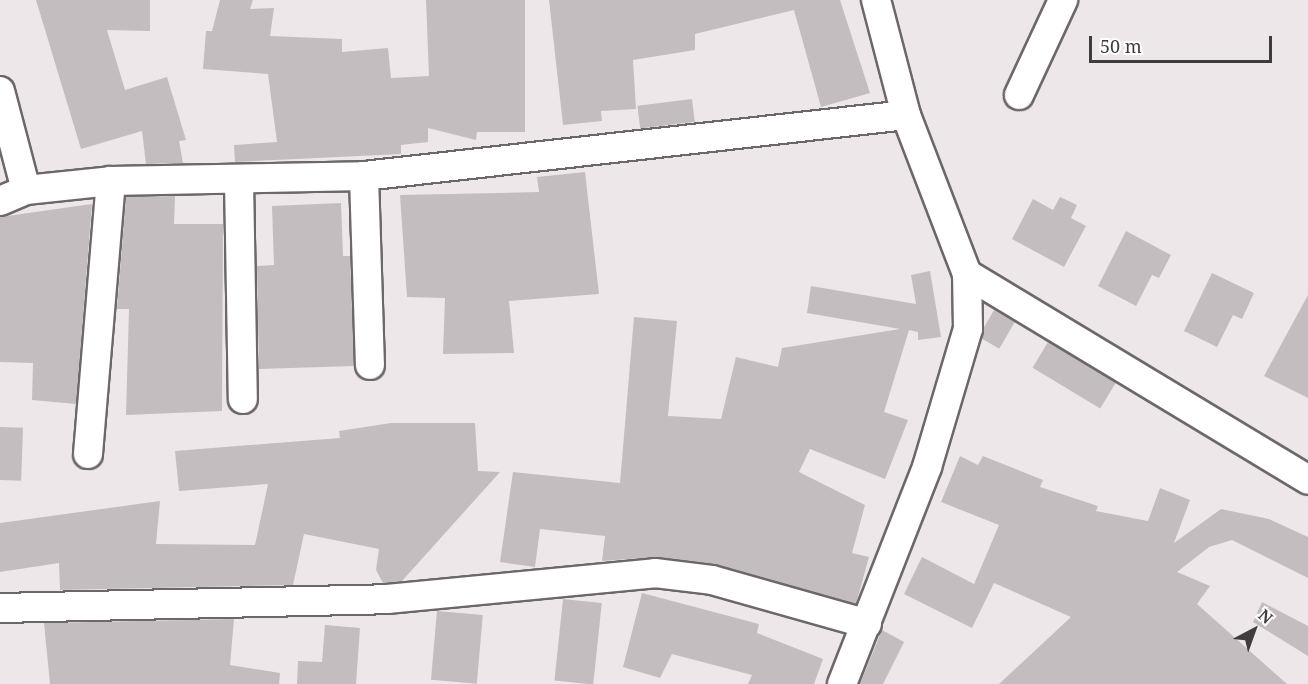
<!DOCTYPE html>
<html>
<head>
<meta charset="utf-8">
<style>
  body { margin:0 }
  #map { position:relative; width:1308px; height:684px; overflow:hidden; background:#eee7e9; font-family:"Noto Serif",serif }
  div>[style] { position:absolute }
  .building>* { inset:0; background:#c4bdbf; transform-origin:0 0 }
  .roads { filter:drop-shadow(2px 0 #6d6769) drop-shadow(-2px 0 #6d6769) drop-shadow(0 2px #6d6769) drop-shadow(0 -2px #6d6769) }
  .street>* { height:28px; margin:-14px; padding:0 14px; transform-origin:14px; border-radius:14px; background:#fff }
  span { translate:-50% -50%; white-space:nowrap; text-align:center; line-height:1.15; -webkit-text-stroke:6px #fff; paint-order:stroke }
  .north { position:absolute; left:1224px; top:600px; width:60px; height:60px; -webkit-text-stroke:4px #fff; paint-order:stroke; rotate:41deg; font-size:16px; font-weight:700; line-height:24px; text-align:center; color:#3f3c3d }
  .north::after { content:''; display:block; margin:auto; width:21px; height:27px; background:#3f3c3d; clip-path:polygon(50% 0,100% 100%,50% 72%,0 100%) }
  .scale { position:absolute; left:1089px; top:36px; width:183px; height:27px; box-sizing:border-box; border:3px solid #3f3c3d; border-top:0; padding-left:8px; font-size:18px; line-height:21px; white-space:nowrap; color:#3f3c3d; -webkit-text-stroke:4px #fff; paint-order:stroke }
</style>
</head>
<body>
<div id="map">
  <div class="building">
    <i style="clip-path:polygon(36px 0,150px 0,150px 31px,107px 30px,125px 90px,167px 77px,186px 140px,179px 141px,183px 163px,146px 164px,142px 131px,81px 149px)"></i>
    <i style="clip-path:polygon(220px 0,253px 0,250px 9px,274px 8px,270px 36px,342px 39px,342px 52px,388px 48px,391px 78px,429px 76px,426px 0,525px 0,525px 132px,477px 132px,476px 140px,428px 128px,428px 142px,401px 145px,401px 154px,235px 162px,234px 145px,277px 142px,268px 74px,203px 69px,206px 31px,212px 31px)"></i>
    <i style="clip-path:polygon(549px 0,840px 0,870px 93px,821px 107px,794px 10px,695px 34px,695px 50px,633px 60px,636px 109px,601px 111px,602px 121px,563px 125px)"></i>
    <i style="left:692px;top:99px;width:23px;height:55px;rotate:83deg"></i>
    <i style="clip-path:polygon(585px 172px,599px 294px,509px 301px,514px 353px,443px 354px,445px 298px,407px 297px,400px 195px,539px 192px,537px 177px)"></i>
    <i style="clip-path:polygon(175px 196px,174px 224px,223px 224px,222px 411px,126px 415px,129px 309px,117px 309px,126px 197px)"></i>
    <i style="clip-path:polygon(1060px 197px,1077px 205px,1071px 218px,1086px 226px,1064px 267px,1012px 239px,1033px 199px,1053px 210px)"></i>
    <i style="clip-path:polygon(341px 203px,343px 256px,350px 256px,354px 366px,259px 369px,257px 266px,274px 265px,272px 206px)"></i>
    <i style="clip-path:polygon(92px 204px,76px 404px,32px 400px,33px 363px,0 362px,0 217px)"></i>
    <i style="clip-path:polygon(1126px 231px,1171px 255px,1159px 278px,1152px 275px,1136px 306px,1098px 286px)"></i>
    <i style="clip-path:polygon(930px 271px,941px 337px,918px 340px,918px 332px,909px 330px,884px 412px,908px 420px,885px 479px,810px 449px,799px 472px,865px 505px,852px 553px,869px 557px,856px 604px,714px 564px,657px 557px,602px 561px,605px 536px,540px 529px,535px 567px,500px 562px,513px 472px,620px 483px,634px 317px,677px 321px,668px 416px,721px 419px,736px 357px,778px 367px,782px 348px,900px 329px,807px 313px,811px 286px,916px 304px,911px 275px)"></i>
    <i style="clip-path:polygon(1212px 273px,1254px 293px,1242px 319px,1233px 315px,1217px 347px,1184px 331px)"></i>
    <i style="clip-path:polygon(1308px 295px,1308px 398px,1264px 376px)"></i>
    <i style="left:994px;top:310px;width:24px;height:31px;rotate:30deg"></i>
    <i style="left:1048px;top:342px;width:79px;height:30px;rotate:31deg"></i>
    <i style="clip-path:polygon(391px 423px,475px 423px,478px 471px,500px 472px,402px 581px,383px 583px,376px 570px,379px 549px,304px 534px,293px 585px,60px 590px,59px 563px,0 572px,0 523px,160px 501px,156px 544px,255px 545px,268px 484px,179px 491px,175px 451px,340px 438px,339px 431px)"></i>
    <i style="left:0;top:427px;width:23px;height:53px;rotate:2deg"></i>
    <i style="clip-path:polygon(960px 456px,978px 465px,983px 456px,1043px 480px,1040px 487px,1098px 506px,1096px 511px,1148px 521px,1160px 488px,1190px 500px,1174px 543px,1221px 509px,1269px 519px,1308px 537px,1308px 578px,1232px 540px,1209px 547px,1177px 572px,1210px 586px,1197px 604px,1287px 684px,999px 684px,1071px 617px,994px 583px,972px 628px,904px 594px,922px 557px,974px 584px,999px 525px,941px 502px)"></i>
    <i style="clip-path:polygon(642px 593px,759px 624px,757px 633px,823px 659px,814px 684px,748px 684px,752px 675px,672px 654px,660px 678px,623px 667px)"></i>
    <i style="left:563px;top:599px;width:39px;height:82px;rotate:6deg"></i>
    <i style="clip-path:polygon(1262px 602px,1308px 626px,1308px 656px,1253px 622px)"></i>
    <i style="left:437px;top:611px;width:46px;height:69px;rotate:5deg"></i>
    <i style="clip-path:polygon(234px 619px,230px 665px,280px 673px,279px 684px,50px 684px,44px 623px)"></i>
    <i style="clip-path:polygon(325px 625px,360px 628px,356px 684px,297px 684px,298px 661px,322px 662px)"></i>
    <i style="clip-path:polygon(882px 630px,904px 642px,883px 684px,860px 684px)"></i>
  </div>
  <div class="roads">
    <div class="street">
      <i style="left:0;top:91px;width:102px;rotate:75.3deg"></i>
      <i style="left:1019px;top:95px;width:105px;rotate:-65.1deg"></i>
      <i style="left:364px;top:176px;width:189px;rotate:88.2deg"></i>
      <i style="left:239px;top:180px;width:219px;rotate:89deg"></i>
      <i style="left:0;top:201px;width:28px;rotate:-23deg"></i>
      <i style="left:26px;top:190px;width:85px;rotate:-6deg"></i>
      <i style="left:111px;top:181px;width:253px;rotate:-1.1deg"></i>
      <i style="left:364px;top:176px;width:545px;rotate:-6.42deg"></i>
      <i style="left:967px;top:274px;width:398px;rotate:31.1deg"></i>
      <i style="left:88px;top:454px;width:274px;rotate:-85.2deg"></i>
      <i style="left:0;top:608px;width:387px;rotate:-1.3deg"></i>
      <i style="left:387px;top:599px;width:269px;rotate:-5.5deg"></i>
      <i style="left:655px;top:573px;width:57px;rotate:7deg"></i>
      <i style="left:712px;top:580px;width:161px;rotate:15.8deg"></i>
      <i style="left:842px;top:684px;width:233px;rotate:-68.6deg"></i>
      <i style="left:927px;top:467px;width:144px;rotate:-73.5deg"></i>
      <i style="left:968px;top:329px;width:55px;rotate:-91deg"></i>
      <i style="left:967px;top:274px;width:170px;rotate:-111deg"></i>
      <i style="left:906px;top:115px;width:119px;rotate:-104.6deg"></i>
    </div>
  </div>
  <div class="north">N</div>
  <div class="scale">50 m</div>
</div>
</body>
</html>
